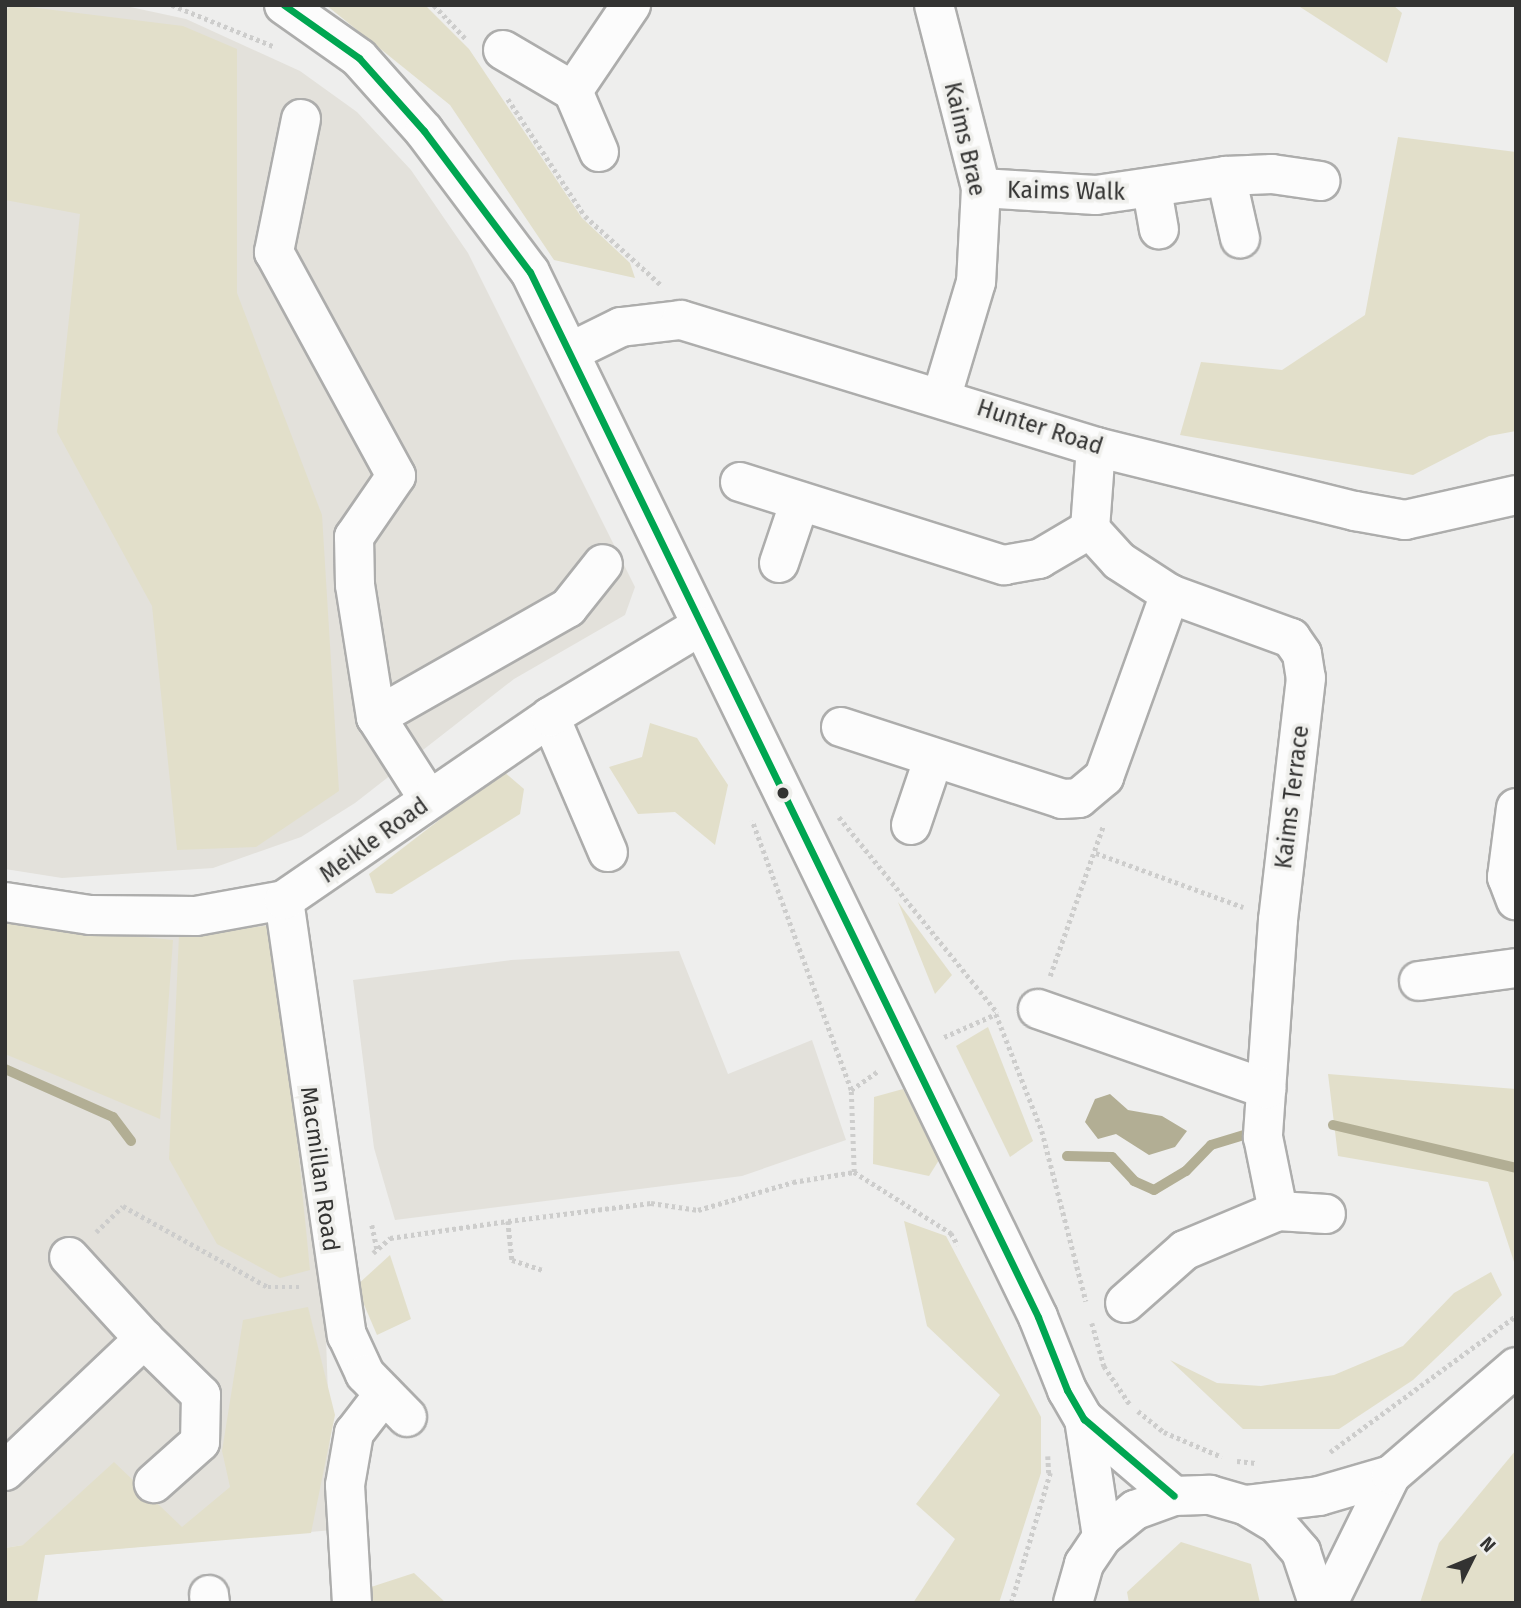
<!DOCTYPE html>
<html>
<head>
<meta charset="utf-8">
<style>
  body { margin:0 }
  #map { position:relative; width:1521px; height:1608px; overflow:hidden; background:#eeeeed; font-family:"Fira Sans",sans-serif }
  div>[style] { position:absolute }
  .built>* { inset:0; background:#e3e1db }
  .green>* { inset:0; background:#e2dfca }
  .water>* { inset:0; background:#b2ae94 }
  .stream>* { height:10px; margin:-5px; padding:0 5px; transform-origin:5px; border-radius:5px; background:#b2ae94 }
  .path>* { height:4.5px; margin-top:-2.25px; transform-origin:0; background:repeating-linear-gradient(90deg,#cdcdcc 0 3.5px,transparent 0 7px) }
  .roads { filter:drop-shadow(2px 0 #adadac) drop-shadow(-2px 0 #adadac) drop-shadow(0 2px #adadac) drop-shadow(0 -2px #adadac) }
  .minor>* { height:38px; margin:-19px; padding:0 19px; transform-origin:19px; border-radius:19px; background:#fcfcfc }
  .bus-1>* { height:7px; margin:-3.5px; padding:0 3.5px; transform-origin:3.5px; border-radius:3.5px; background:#00a651 }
  .dots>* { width:19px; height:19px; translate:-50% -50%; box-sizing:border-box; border:4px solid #efefec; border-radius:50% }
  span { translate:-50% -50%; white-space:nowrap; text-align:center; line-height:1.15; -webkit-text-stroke:7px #efefec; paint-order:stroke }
  .street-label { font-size:23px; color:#333332 }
  .frame { position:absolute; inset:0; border:7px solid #333332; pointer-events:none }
  .north { position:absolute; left:1437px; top:1524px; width:70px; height:70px; -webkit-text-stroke:5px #efefec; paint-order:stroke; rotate:47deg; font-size:19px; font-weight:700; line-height:28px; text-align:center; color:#333332 }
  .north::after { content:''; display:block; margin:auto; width:24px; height:32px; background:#333332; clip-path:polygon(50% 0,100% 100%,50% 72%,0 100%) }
</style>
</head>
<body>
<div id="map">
  <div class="built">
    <i style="clip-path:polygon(5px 5px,121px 5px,186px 19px,300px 71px,357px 112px,411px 170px,468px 253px,635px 587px,625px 615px,514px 679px,355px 803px,301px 837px,213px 868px,62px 878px,5px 869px)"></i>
    <i style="clip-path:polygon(5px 915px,271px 916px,325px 1312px,333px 1530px,45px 1555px,23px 1545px,5px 1548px)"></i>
    <i style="clip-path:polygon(679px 951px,728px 1074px,812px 1040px,846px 1140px,742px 1176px,395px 1220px,374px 1148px,353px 980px,511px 960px)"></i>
  </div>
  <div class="green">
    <i style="clip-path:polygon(13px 5px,183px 26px,237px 49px,237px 293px,322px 515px,339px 791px,256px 847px,177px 850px,152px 606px,57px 432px,80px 214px,5px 200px,5px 11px)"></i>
    <i style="clip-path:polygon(326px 5px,425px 5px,469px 49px,582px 218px,630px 263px,635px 278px,554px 260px,450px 105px)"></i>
    <i style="clip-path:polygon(1297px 5px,1393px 5px,1402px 13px,1387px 63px)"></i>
    <i style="clip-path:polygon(1398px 137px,1516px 152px,1516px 431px,1489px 436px,1413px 475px,1180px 435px,1201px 362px,1282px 370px,1365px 315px)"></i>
    <i style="clip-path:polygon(650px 723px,697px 738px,728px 785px,715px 845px,675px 812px,638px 814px,609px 767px,642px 757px)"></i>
    <i style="clip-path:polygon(503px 771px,524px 789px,520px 814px,392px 894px,376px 893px,369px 874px)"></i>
    <i style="clip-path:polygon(898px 902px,952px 975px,935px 994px)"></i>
    <i style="clip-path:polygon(5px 923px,173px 940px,160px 1119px,5px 1054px)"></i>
    <i style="clip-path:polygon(276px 925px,310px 1270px,280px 1278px,217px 1244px,169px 1159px,179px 935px)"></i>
    <i style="clip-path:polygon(988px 1027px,1033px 1141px,1010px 1157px,956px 1046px)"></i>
    <i style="clip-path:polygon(1328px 1074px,1516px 1089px,1516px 1268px,1488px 1182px,1338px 1156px)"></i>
    <i style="clip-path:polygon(903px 1089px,939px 1160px,929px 1176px,873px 1164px,874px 1097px)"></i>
    <i style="clip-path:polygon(904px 1221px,946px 1236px,1041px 1417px,1041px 1473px,999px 1603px,913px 1603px,955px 1539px,916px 1504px,1000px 1395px,927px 1326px)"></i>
    <i style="clip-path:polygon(390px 1255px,411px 1319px,377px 1335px,356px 1286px)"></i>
    <i style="clip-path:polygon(1491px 1272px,1502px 1295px,1413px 1380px,1339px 1429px,1243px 1429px,1170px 1360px,1217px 1383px,1261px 1386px,1334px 1375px,1403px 1346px,1454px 1293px)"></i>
    <i style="clip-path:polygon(308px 1307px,335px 1415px,311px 1533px,45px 1555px,37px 1603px,5px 1603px,5px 1548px,23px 1545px,114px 1462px,182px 1527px,230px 1487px,222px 1451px,243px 1320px)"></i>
    <i style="clip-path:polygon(1516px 1450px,1516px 1603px,1420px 1603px,1439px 1543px)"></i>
    <i style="clip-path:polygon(1181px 1542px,1251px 1564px,1260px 1603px,1129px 1603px,1127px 1592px)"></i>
    <i style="clip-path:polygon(414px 1573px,446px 1603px,369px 1603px,368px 1588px)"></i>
  </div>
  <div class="water">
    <i style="clip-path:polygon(1110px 1094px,1128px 1110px,1162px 1116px,1187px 1131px,1175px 1147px,1149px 1155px,1116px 1134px,1098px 1139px,1085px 1122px,1095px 1099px)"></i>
  </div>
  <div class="stream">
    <i style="left:5px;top:1069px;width:118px;rotate:24deg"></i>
    <i style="left:113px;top:1117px;width:30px;rotate:53deg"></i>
    <i style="left:1333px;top:1125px;width:188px;rotate:13.2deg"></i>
    <i style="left:1067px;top:1156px;width:45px;rotate:1.3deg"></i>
    <i style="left:1112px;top:1157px;width:33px;rotate:47deg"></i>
    <i style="left:1134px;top:1181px;width:22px;rotate:24deg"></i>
    <i style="left:1154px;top:1190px;width:37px;rotate:-31deg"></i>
    <i style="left:1186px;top:1171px;width:36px;rotate:-46deg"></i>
    <i style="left:1211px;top:1145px;width:37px;rotate:-17deg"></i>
  </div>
  <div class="path">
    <i style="left:172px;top:5px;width:109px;rotate:22.1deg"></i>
    <i style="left:434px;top:5px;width:48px;rotate:46.7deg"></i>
    <i style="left:508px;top:99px;width:140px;rotate:56.7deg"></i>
    <i style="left:585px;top:216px;width:103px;rotate:42.2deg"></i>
    <i style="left:839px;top:817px;width:252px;rotate:51deg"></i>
    <i style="left:1096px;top:853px;width:157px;rotate:20.2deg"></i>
    <i style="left:1050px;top:976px;width:159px;rotate:-70.5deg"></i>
    <i style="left:944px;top:1037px;width:57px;rotate:-23.9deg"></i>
    <i style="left:996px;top:1014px;width:126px;rotate:68.5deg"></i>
    <i style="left:1042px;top:1131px;width:176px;rotate:75.5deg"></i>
    <i style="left:851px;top:1090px;width:33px;rotate:-35deg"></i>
    <i style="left:854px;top:1172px;width:115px;rotate:32.2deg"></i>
    <i style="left:951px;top:1233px;width:14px;rotate:60deg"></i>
    <i style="left:508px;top:1221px;width:39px;rotate:84deg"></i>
    <i style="left:512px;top:1260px;width:32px;rotate:18deg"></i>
    <i style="left:372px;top:1225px;width:25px;rotate:78deg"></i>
    <i style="left:96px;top:1232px;width:37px;rotate:-44deg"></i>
    <i style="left:123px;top:1206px;width:166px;rotate:29.2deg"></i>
    <i style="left:268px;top:1287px;width:33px"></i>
    <i style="left:373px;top:1253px;width:23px;rotate:-41deg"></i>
    <i style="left:390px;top:1238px;width:119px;rotate:-8.2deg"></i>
    <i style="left:508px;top:1221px;width:144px;rotate:-7.2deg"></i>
    <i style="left:651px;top:1203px;width:48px;rotate:8.5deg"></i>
    <i style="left:698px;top:1210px;width:99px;rotate:-16.4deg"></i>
    <i style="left:793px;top:1182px;width:62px;rotate:-9.3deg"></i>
    <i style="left:854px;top:1172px;width:82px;rotate:-92.1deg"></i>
    <i style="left:851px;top:1090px;width:287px;rotate:-110.2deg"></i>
    <i style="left:1092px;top:1323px;width:45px;rotate:74.4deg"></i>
    <i style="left:1104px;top:1366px;width:48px;rotate:56deg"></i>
    <i style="left:1138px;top:1411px;width:33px;rotate:39deg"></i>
    <i style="left:1164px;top:1432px;width:63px;rotate:23.3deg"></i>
    <i style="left:1330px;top:1452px;width:230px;rotate:-36.2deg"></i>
    <i style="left:1048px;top:1456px;width:17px;rotate:87deg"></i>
    <i style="left:1237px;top:1461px;width:19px;rotate:6deg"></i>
    <i style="left:1011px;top:1603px;width:136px;rotate:-73.3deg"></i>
  </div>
  <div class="roads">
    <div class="minor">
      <i style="left:284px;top:5px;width:92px;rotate:35.2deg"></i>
      <i style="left:359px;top:58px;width:98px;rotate:48.3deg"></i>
      <i style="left:424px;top:131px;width:176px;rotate:53.1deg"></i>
      <i style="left:530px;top:272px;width:1162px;rotate:64.07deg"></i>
      <i style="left:1038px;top:1317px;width:79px;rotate:68.3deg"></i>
      <i style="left:1067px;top:1390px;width:34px;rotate:60deg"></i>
      <i style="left:1084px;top:1419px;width:118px;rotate:40.5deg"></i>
      <i style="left:934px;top:5px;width:189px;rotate:75.6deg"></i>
      <i style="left:981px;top:188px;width:94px;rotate:93deg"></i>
      <i style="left:976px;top:282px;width:118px;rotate:106.7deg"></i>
      <i style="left:503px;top:50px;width:81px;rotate:30.4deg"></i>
      <i style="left:301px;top:119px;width:136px;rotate:101.5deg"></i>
      <i style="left:274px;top:252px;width:255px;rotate:61.4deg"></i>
      <i style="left:396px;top:476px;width:74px;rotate:124.5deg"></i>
      <i style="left:354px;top:537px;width:48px;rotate:88.8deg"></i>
      <i style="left:355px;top:585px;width:134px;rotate:81deg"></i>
      <i style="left:376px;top:717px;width:98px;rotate:57.4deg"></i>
      <i style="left:599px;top:152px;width:66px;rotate:-113.1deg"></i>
      <i style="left:573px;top:91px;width:104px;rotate:-56deg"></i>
      <i style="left:1226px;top:176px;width:64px;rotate:77.3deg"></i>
      <i style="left:981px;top:188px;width:115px;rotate:3.5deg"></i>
      <i style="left:1096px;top:195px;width:131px;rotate:-8.3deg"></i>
      <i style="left:1226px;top:176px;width:46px;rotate:-2.5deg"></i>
      <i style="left:1272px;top:174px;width:49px;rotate:8.3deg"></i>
      <i style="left:1152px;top:190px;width:40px;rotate:80deg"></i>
      <i style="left:570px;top:352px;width:57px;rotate:-26.1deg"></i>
      <i style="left:621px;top:327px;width:60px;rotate:-6.7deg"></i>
      <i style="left:681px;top:320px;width:434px;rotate:17deg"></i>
      <i style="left:1096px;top:447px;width:267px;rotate:13.9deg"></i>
      <i style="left:1355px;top:511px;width:51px;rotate:10.2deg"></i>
      <i style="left:1405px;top:520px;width:114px;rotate:-12.7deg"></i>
      <i style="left:1096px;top:447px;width:82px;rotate:94.2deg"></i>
      <i style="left:1090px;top:529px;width:43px;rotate:47.8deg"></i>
      <i style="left:1119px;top:561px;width:61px;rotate:32.9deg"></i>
      <i style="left:1170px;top:594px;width:129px;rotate:20deg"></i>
      <i style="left:1291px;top:638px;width:19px;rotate:55deg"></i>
      <i style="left:1302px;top:654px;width:24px;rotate:81deg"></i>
      <i style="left:1306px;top:678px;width:244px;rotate:96.6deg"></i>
      <i style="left:1278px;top:920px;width:218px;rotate:94deg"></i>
      <i style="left:1263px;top:1137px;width:76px;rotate:78.5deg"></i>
      <i style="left:1278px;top:1211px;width:101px;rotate:157.2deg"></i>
      <i style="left:1185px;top:1250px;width:80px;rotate:138.5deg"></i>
      <i style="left:740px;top:482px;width:277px;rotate:17.5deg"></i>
      <i style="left:1004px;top:565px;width:36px;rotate:-10deg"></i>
      <i style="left:1039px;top:559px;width:59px;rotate:-30.5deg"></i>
      <i style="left:779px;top:563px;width:65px;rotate:-71.3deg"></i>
      <i style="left:376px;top:717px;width:221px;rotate:-29.6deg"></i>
      <i style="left:568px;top:608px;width:56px;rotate:-51.5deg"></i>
      <i style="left:550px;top:717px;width:147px;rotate:66.8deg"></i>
      <i style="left:841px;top:727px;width:232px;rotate:18deg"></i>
      <i style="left:1062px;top:799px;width:17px;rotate:-3deg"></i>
      <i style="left:1079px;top:798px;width:33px;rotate:-40deg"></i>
      <i style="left:1104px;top:777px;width:195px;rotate:-70.2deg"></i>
      <i style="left:1516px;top:808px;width:70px;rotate:97.4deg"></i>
      <i style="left:1507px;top:877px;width:25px;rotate:69deg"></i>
      <i style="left:911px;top:825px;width:69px;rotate:-71.3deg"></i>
      <i style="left:284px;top:900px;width:440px;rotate:81.8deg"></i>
      <i style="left:347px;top:1335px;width:43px;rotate:65.2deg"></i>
      <i style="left:365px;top:1374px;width:60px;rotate:45.7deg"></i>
      <i style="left:5px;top:902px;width:86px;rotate:8.7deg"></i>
      <i style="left:90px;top:915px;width:106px;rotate:0.5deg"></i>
      <i style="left:196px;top:916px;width:89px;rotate:-10.3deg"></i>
      <i style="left:284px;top:900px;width:323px;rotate:-34.5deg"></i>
      <i style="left:550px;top:717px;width:175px;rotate:-31.2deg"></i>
      <i style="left:1419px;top:981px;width:98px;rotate:-7.6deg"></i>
      <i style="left:1038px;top:1009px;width:242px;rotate:19.3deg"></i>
      <i style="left:1278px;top:1211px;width:48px;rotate:3.6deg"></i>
      <i style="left:144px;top:1339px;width:80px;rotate:44.5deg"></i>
      <i style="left:201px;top:1395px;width:47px;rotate:91.2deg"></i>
      <i style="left:200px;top:1442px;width:62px;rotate:138.3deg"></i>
      <i style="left:1084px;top:1419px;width:119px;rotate:81.3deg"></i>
      <i style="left:5px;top:1471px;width:192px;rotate:-43.5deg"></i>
      <i style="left:144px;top:1339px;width:111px;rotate:-132.4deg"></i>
      <i style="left:1245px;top:1505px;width:75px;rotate:-6.9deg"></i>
      <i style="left:1319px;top:1496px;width:75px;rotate:-16.3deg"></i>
      <i style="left:209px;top:1595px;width:8px;rotate:83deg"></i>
      <i style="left:352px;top:1603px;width:118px;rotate:-93.4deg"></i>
      <i style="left:345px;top:1485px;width:53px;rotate:-80.2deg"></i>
      <i style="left:354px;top:1433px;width:49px;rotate:-52.4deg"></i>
      <i style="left:1073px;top:1603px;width:41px;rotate:-74.2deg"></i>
      <i style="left:1084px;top:1564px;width:32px;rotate:-56deg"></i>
      <i style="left:1102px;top:1537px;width:43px;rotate:-39.3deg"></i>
      <i style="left:1135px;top:1510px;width:41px;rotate:-19.7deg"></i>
      <i style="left:1174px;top:1496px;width:36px;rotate:-2deg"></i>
      <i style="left:1210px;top:1495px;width:36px;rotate:16deg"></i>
      <i style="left:1245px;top:1505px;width:37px;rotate:31deg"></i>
      <i style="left:1277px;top:1524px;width:37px;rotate:49deg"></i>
      <i style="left:1301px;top:1552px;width:54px;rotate:71.6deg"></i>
      <i style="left:1328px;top:1603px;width:143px;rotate:-63.8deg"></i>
      <i style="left:1391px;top:1475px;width:165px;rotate:-40.8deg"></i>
    </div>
  </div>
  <div class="bus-1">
    <i style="left:284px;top:5px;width:92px;rotate:35.2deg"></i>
    <i style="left:359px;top:58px;width:98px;rotate:48.3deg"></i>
    <i style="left:424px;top:131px;width:176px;rotate:53.1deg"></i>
    <i style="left:530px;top:272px;width:1162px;rotate:64.07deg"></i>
    <i style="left:1038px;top:1317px;width:79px;rotate:68.3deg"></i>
    <i style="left:1067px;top:1390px;width:34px;rotate:60deg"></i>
    <i style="left:1084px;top:1419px;width:118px;rotate:40.5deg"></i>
  </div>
  <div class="dots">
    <i style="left:783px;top:793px;background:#333332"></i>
  </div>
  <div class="street-label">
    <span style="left:965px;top:139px;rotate:77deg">Kaims Brae</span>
    <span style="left:1066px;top:191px;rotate:1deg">Kaims Walk</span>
    <span style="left:1040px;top:427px;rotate:18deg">Hunter Road</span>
    <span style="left:1292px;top:797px;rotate:-83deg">Kaims Terrace</span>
    <span style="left:374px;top:840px;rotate:-36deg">Meikle Road</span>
    <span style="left:320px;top:1169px;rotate:82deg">Macmillan Road</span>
  </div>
  <div class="frame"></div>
  <div class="north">N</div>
</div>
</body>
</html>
